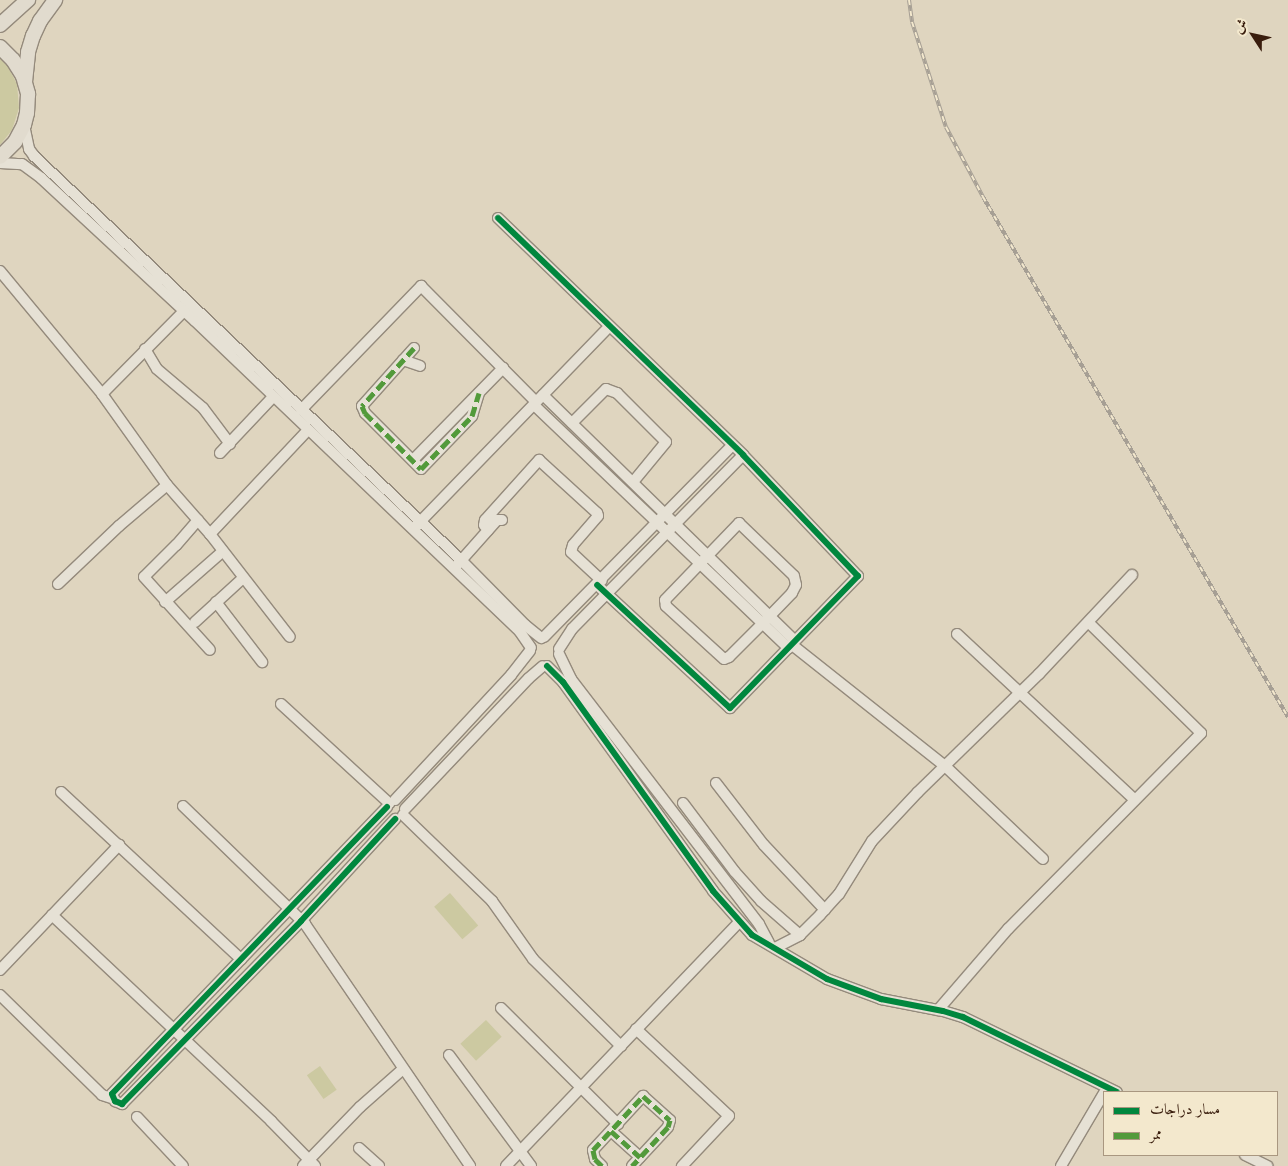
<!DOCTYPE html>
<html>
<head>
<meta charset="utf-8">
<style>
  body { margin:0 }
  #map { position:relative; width:1288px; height:1166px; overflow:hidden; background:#dfd5bf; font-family:Cardo,Amiri,serif }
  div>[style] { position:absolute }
  .green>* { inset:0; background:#ccc9a1; transform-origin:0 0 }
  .roads { filter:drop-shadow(1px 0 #948a7c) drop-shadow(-1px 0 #948a7c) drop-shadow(0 1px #948a7c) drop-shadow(0 -1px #948a7c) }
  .minor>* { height:10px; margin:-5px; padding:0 5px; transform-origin:5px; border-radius:5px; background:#e6e1d5 }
  .major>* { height:14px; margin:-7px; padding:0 7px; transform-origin:7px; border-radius:7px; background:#e1dbce }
  .rail>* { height:4px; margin-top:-2px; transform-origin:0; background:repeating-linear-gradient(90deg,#f3e8cd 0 5.5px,#a69f94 0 11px); box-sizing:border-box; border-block:1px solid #a69f94 }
  .quiet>* { height:5px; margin-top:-2.5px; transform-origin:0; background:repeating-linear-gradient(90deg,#529a3b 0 10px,transparent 0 15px) }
  .cycleway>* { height:6px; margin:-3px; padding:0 3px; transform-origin:3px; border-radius:3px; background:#00873e }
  span { translate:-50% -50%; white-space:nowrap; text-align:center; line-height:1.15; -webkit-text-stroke:4px #f3e8cd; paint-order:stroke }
  .legend { position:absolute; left:1103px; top:1091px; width:175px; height:65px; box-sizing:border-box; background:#f3e8cd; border:1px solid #a99780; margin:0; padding:6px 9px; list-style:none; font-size:15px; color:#391d0d }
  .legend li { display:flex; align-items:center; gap:10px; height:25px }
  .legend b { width:25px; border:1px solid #a99780 }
  .north { position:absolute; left:1228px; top:10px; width:50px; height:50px; -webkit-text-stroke:4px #f3e8cd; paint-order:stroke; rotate:305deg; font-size:14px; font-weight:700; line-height:20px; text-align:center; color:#391d0d }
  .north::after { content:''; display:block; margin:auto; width:18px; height:22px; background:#391d0d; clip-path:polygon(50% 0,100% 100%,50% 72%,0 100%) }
</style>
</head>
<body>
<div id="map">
  <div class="green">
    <i style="clip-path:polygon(0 58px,6px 63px,17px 84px,19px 108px,12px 130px,0 145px)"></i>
    <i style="left:450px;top:893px;width:43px;height:21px;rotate:49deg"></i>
    <i style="left:486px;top:1020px;width:23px;height:35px;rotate:47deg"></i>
    <i style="left:320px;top:1066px;width:29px;height:16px;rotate:55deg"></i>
  </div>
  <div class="roads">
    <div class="minor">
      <i style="left:24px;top:125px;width:25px;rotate:78deg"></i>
      <i style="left:29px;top:149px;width:9px;rotate:54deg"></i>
      <i style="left:34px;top:156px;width:588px;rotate:43.41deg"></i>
      <i style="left:461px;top:560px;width:91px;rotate:45.4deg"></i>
      <i style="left:525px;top:625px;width:21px;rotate:39deg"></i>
      <i style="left:0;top:163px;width:22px;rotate:3deg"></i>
      <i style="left:22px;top:164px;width:24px;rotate:36deg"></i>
      <i style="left:41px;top:178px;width:210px;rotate:42.9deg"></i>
      <i style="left:195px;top:321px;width:450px;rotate:43.7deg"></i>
      <i style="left:520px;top:632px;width:19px;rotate:55deg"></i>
      <i style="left:498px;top:218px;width:341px;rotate:44deg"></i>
      <i style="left:743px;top:455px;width:167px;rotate:46.5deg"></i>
      <i style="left:858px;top:576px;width:184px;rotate:134.1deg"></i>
      <i style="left:730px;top:708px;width:181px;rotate:-137.2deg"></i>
      <i style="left:0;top:271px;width:160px;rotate:50.3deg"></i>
      <i style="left:102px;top:394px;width:112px;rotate:54.5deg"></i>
      <i style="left:167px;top:485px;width:65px;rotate:48.7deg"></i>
      <i style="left:210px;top:534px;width:130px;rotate:52.2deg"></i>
      <i style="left:414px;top:348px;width:78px;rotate:131.9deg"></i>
      <i style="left:362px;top:406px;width:8px;rotate:67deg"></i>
      <i style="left:365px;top:413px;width:79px;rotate:45deg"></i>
      <i style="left:421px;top:469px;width:74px;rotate:-46.1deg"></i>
      <i style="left:472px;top:416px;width:24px;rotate:-73deg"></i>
      <i style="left:145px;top:349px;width:23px;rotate:59deg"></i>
      <i style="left:157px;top:369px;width:60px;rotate:40.3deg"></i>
      <i style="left:203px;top:408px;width:45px;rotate:53.1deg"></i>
      <i style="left:403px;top:360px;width:18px;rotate:19deg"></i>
      <i style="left:102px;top:394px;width:117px;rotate:-45.3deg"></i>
      <i style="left:543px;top:395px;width:352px;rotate:44.3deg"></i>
      <i style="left:534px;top:405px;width:352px;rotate:43.7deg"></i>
      <i style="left:301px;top:410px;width:173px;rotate:-45.9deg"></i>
      <i style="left:421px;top:286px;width:163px;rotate:45.2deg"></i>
      <i style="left:572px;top:423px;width:48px;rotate:-45deg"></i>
      <i style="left:606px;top:389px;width:12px;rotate:20deg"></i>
      <i style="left:617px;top:393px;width:69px;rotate:45deg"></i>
      <i style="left:666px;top:442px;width:52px;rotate:129.5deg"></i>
      <i style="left:220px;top:453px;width:77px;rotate:-46.6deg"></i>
      <i style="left:413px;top:460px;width:129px;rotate:-45.6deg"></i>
      <i style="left:198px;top:520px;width:33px;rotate:131deg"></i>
      <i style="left:176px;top:545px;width:45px;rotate:135deg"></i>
      <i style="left:144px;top:577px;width:98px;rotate:47.9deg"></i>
      <i style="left:739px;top:523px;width:76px;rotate:43.9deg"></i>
      <i style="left:794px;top:576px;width:9px;rotate:77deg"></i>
      <i style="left:796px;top:585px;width:9px;rotate:117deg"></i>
      <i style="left:792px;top:593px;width:32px;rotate:134deg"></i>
      <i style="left:770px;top:616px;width:58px;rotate:135deg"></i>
      <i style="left:729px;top:657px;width:5px;rotate:158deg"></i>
      <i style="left:724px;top:659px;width:79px;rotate:-137.6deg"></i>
      <i style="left:666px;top:606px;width:6px;rotate:-99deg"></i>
      <i style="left:665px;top:600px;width:107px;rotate:-46.1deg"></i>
      <i style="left:416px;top:526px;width:277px;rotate:-45.9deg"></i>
      <i style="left:488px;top:530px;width:6px;rotate:-129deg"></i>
      <i style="left:484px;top:525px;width:5px;rotate:-79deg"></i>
      <i style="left:485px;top:520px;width:81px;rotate:-48deg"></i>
      <i style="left:539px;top:460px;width:79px;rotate:42.4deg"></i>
      <i style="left:597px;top:513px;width:3px;rotate:72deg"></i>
      <i style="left:598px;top:516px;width:38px;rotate:131deg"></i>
      <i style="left:573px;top:545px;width:7px;rotate:106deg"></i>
      <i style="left:571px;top:552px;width:42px;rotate:43.1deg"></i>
      <i style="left:210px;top:534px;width:143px;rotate:-46.7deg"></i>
      <i style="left:458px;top:564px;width:59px;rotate:-48.4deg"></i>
      <i style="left:497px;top:520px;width:5px"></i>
      <i style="left:58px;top:584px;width:84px;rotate:-43.6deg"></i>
      <i style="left:119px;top:526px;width:63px;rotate:-40.5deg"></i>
      <i style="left:165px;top:602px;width:77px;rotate:-41.3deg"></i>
      <i style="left:216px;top:602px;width:76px;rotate:52.5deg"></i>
      <i style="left:195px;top:622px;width:65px;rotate:-42.5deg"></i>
      <i style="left:957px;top:634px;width:243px;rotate:43deg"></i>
      <i style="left:544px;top:637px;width:268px;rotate:-45.5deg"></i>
      <i style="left:791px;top:644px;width:196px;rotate:38.4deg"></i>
      <i style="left:945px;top:766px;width:135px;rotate:43.5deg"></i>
      <i style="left:559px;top:649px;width:24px;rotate:-57deg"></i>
      <i style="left:572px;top:629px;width:244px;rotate:-45.5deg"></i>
      <i style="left:559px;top:654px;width:28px;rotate:64deg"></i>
      <i style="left:571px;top:679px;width:309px;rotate:52.5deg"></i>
      <i style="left:759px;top:924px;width:21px;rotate:62deg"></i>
      <i style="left:547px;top:666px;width:23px;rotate:45deg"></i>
      <i style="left:563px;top:682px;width:257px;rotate:54.3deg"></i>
      <i style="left:713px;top:891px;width:59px;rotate:48.4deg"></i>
      <i style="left:752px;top:935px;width:87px;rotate:30.4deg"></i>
      <i style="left:827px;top:979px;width:58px;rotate:20.3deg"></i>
      <i style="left:881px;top:999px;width:63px;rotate:11deg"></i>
      <i style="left:943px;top:1011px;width:21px;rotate:17deg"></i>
      <i style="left:963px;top:1017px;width:171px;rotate:26deg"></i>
      <i style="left:281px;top:704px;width:147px;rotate:42.5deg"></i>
      <i style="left:716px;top:783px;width:78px;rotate:52.3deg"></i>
      <i style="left:764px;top:845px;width:89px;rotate:46.8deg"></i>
      <i style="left:61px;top:792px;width:246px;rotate:42.9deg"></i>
      <i style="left:395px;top:800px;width:171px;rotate:-47.1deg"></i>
      <i style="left:511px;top:675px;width:31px;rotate:-52deg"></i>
      <i style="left:683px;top:803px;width:86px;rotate:53deg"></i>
      <i style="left:735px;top:872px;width:39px;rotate:48deg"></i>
      <i style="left:761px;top:901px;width:52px;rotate:41.1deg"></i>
      <i style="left:183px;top:806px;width:170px;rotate:44deg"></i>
      <i style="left:305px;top:924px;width:293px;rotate:55.7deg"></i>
      <i style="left:387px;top:807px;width:397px;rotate:133.8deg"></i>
      <i style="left:112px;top:1094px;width:8px;rotate:67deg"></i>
      <i style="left:115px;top:1101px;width:8px;rotate:23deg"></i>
      <i style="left:122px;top:1104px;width:256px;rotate:-45.6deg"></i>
      <i style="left:301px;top:921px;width:139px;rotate:-47.3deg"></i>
      <i style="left:405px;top:809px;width:180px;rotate:-46.6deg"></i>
      <i style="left:529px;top:678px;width:18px;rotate:-41deg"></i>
      <i style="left:403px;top:815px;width:124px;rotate:44deg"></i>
      <i style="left:492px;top:901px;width:71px;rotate:54.7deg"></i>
      <i style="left:533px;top:959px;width:124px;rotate:44.7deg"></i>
      <i style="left:52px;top:915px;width:301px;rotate:43.2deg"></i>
      <i style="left:271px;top:1121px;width:63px;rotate:45.6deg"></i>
      <i style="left:775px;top:948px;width:28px;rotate:-27deg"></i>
      <i style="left:800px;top:935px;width:28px;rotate:-45deg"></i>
      <i style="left:820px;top:915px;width:28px;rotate:-48deg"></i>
      <i style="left:839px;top:894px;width:62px;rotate:-58.1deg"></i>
      <i style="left:872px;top:841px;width:67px;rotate:-46.8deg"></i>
      <i style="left:918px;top:792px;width:169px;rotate:-44.3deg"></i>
      <i style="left:1039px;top:674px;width:136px;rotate:-46.8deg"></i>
      <i style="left:0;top:970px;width:173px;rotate:-46.4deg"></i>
      <i style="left:0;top:995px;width:143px;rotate:44.4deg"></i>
      <i style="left:102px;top:1095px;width:13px;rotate:18deg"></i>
      <i style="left:501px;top:1008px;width:165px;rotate:44.8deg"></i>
      <i style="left:938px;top:1010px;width:107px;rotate:-49.2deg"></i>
      <i style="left:1008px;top:929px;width:275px;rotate:-45.4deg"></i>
      <i style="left:1201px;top:733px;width:158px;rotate:-135.5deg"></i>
      <i style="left:636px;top:1029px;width:127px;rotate:43.1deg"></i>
      <i style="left:729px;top:1116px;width:69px;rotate:133.2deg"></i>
      <i style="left:449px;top:1055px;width:138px;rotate:53.5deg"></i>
      <i style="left:137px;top:1117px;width:67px;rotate:46.8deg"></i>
      <i style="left:611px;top:1131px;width:39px;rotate:42deg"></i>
      <i style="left:359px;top:1148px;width:27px;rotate:42deg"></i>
      <i style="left:1245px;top:1155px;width:25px;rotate:26deg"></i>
      <i style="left:303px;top:1166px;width:82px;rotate:-46deg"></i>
      <i style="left:360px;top:1107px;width:57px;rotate:-41.5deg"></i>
      <i style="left:506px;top:1166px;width:337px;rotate:-46.3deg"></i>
      <i style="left:602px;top:1166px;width:10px;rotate:-135deg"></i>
      <i style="left:595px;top:1159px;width:9px;rotate:-103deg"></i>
      <i style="left:593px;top:1150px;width:74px;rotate:-47.2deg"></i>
      <i style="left:643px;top:1096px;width:36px;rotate:42deg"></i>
      <i style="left:670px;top:1120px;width:7px;rotate:106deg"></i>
      <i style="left:668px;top:1127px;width:53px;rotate:132.7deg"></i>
      <i style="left:1061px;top:1166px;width:85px;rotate:-59.5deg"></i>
    </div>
    <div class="major">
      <i style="left:0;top:25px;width:38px;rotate:-42deg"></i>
      <i style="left:0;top:47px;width:18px;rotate:45deg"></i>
      <i style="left:13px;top:60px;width:19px;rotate:58deg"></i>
      <i style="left:23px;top:76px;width:19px;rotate:74deg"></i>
      <i style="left:28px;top:94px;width:19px;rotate:93deg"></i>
      <i style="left:27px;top:113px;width:12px;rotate:104deg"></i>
      <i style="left:24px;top:125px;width:19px;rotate:118deg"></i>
      <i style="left:15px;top:142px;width:21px;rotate:135deg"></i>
      <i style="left:25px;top:82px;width:30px;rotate:-84deg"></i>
      <i style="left:28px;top:52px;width:17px;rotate:-73deg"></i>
      <i style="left:33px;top:36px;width:17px;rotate:-65deg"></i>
      <i style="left:40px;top:21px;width:26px;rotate:-54deg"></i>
    </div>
  </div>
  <div class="rail">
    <i style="left:909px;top:0;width:22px;rotate:82deg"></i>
    <i style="left:912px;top:22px;width:110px;rotate:72.1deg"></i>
    <i style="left:946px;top:127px;width:79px;rotate:62.1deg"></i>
    <i style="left:983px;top:197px;width:603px;rotate:59.61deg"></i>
  </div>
  <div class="quiet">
    <i style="left:414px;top:348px;width:78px;rotate:131.9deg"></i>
    <i style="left:362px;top:406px;width:8px;rotate:67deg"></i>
    <i style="left:365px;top:413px;width:79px;rotate:45deg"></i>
    <i style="left:421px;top:469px;width:74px;rotate:-46.1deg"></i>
    <i style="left:472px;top:416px;width:24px;rotate:-73deg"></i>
    <i style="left:611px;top:1131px;width:39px;rotate:42deg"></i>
    <i style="left:602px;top:1166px;width:10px;rotate:-135deg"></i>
    <i style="left:595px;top:1159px;width:9px;rotate:-103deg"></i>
    <i style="left:593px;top:1150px;width:74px;rotate:-47.2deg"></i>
    <i style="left:643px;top:1096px;width:36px;rotate:42deg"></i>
    <i style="left:670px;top:1120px;width:7px;rotate:106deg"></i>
    <i style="left:668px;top:1127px;width:53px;rotate:132.7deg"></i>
  </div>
  <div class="cycleway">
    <i style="left:498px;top:218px;width:341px;rotate:44deg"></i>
    <i style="left:743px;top:455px;width:167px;rotate:46.5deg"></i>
    <i style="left:858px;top:576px;width:184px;rotate:134.1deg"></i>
    <i style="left:730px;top:708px;width:181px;rotate:-137.2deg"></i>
    <i style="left:547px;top:666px;width:23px;rotate:45deg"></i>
    <i style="left:563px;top:682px;width:257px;rotate:54.3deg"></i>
    <i style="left:713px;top:891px;width:59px;rotate:48.4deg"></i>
    <i style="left:752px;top:935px;width:87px;rotate:30.4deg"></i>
    <i style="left:827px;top:979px;width:58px;rotate:20.3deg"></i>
    <i style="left:881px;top:999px;width:63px;rotate:11deg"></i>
    <i style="left:943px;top:1011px;width:21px;rotate:17deg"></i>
    <i style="left:963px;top:1017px;width:171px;rotate:26deg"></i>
    <i style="left:387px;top:807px;width:397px;rotate:133.8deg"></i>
    <i style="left:112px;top:1094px;width:8px;rotate:67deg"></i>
    <i style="left:115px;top:1101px;width:8px;rotate:23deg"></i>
    <i style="left:122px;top:1104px;width:256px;rotate:-45.6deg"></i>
    <i style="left:301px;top:921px;width:139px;rotate:-47.3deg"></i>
  </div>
  <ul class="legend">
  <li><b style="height:6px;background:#00873e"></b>مسار دراجات</li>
  <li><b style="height:6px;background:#529a3b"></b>ممر</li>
  </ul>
  <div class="north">ش</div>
</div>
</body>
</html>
